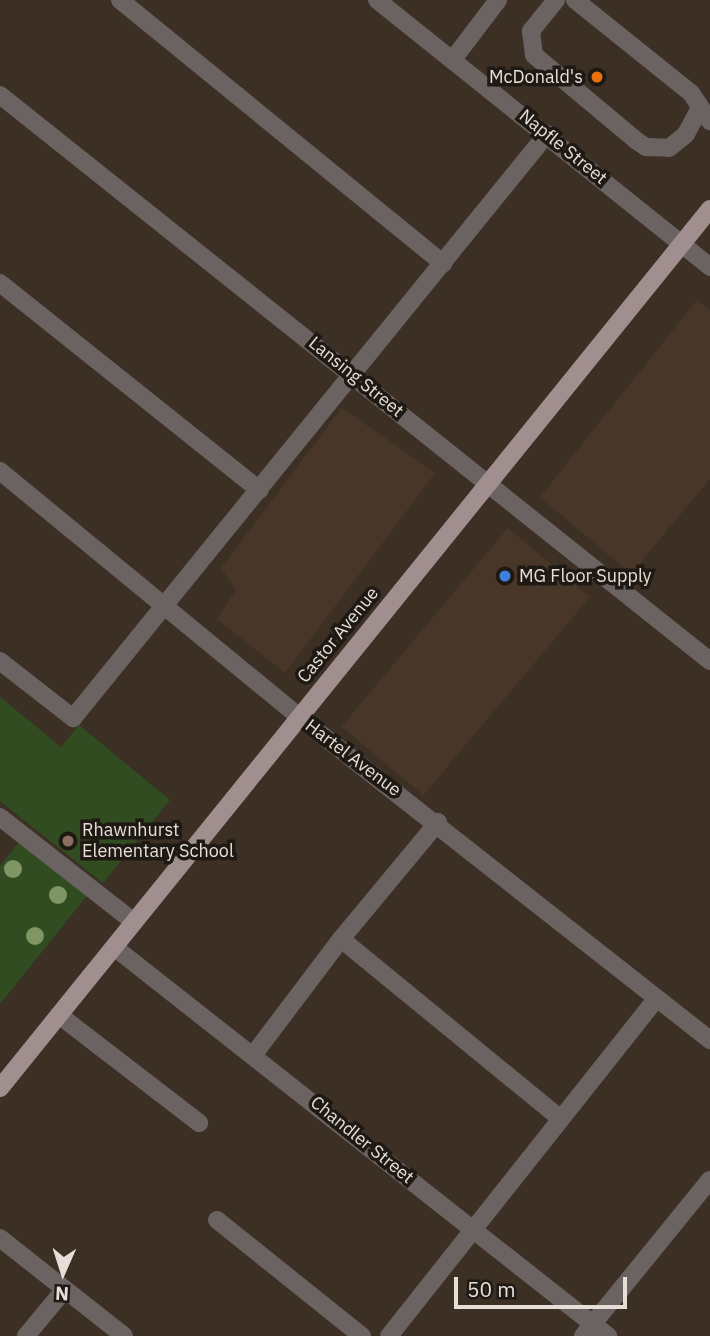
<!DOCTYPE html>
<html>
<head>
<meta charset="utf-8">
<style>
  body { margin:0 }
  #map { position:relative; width:710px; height:1336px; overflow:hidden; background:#3c3025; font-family:"IBM Plex Sans",sans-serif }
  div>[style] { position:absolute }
  .built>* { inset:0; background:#483728; transform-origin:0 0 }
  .green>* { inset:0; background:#314c20 }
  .minor>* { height:18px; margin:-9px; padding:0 9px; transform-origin:9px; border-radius:9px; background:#6b6262 }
  .major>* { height:18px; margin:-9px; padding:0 9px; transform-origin:9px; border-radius:9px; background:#a18f8f }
  .trees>* { width:18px; height:18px; margin:-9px; border-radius:50%; background:#7f9664 }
  .dots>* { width:19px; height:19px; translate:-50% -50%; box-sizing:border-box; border:4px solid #1f1914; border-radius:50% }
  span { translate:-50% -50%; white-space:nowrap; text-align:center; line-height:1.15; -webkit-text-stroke:7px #1f1914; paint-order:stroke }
  .poi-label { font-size:18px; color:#e6ded7 }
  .right { translate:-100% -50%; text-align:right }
  .left { translate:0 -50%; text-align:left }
  .street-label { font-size:18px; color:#e6ded7 }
  .north { position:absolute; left:28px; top:1238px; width:70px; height:70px; -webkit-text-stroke:5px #1f1914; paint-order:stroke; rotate:183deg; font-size:19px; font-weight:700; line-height:28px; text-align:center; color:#e6ded7 }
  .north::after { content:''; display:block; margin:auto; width:24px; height:32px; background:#e6ded7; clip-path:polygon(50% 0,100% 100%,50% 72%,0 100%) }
  .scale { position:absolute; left:454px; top:1277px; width:173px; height:32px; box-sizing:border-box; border:4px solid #e6ded7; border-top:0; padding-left:9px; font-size:21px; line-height:24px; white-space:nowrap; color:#e6ded7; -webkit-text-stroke:5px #1f1914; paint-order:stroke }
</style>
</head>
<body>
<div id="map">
  <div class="built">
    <i style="clip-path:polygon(697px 300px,710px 311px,710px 479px,631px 574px,540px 497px)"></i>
    <i style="clip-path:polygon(342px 408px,435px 473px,285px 673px,217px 619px,236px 590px,221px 568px)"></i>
    <i style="left:508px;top:528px;width:107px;height:259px;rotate:40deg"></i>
  </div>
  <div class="green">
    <i style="clip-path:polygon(0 697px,61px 747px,79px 725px,170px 800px,103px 883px,0 801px)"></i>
    <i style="clip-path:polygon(20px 841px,90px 892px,0 1004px,0 866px)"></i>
  </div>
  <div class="minor">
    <i style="left:120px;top:0;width:417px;rotate:39.2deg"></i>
    <i style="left:377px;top:0;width:427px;rotate:38.7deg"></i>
    <i style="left:556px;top:0;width:40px;rotate:129deg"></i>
    <i style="left:531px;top:31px;width:24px;rotate:83deg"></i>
    <i style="left:534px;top:55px;width:134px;rotate:39.9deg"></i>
    <i style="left:637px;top:141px;width:11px;rotate:34deg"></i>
    <i style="left:646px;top:147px;width:23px;rotate:2deg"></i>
    <i style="left:669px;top:148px;width:22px;rotate:-39deg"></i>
    <i style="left:686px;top:134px;width:27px;rotate:-62deg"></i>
    <i style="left:575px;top:0;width:149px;rotate:38.7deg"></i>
    <i style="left:691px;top:93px;width:34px;rotate:56deg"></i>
    <i style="left:454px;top:58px;width:73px;rotate:-52.8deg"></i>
    <i style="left:0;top:95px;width:908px;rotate:38.56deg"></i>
    <i style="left:0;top:283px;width:332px;rotate:38.6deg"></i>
    <i style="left:0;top:471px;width:387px;rotate:39.4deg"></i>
    <i style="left:299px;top:717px;width:523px;rotate:38.16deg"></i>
    <i style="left:0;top:661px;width:93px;rotate:38deg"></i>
    <i style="left:73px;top:718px;width:752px;rotate:-50.94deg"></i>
    <i style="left:0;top:817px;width:170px;rotate:38.1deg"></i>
    <i style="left:341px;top:939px;width:284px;rotate:39.3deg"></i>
    <i style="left:114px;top:947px;width:629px;rotate:38.22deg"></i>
    <i style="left:59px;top:1015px;width:177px;rotate:37.6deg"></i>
    <i style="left:254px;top:1054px;width:144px;rotate:-52.9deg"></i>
    <i style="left:341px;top:939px;width:152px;rotate:-50.3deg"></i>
    <i style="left:217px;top:1220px;width:186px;rotate:38.7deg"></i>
    <i style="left:0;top:1238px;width:158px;rotate:38.3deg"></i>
    <i style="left:26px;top:1336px;width:61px;rotate:-50.3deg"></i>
    <i style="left:389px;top:1336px;width:431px;rotate:-51.6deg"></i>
    <i style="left:583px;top:1336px;width:201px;rotate:-50.9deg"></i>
  </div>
  <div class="major">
    <i style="left:0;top:1088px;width:1130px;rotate:-51.07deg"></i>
  </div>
  <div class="trees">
    <i style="left:13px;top:869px"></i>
    <i style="left:58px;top:895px"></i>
    <i style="left:35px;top:936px"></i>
  </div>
  <div class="dots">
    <i style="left:597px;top:77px;background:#e8710a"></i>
    <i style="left:505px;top:576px;background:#3f7fe0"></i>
    <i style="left:68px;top:841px;background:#8d6e63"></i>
  </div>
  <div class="poi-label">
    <span class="right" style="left:583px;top:77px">McDonald's</span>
    <span class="left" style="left:519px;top:576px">MG Floor Supply</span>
    <span class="left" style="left:82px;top:841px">Rhawnhurst<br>Elementary School</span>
  </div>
  <div class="street-label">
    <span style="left:563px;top:147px;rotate:39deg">Napfle Street</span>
    <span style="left:356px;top:377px;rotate:39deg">Lansing Street</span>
    <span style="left:338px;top:635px;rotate:-51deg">Castor Avenue</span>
    <span style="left:353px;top:758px;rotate:37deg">Hartel Avenue</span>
    <span style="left:362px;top:1140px;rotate:39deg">Chandler Street</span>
  </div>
  <div class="north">N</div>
  <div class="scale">50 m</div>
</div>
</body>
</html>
